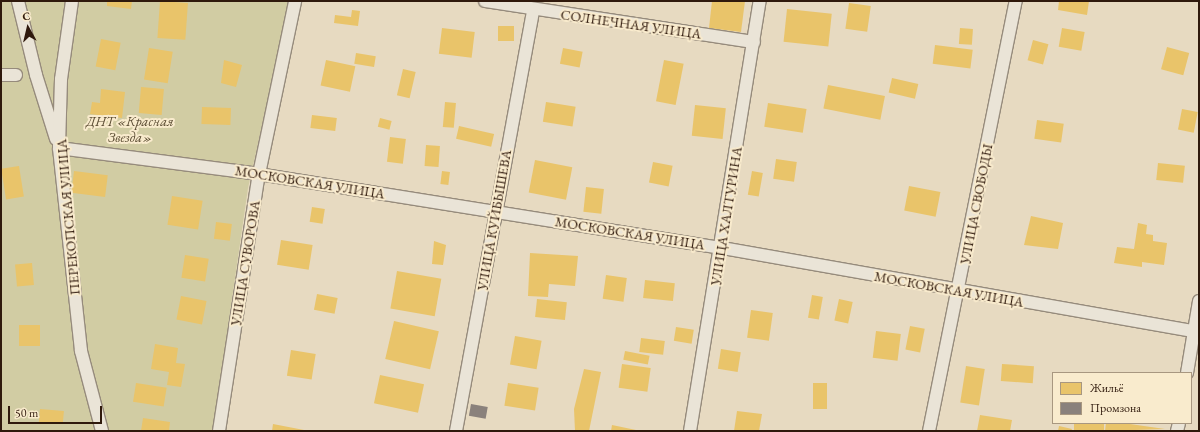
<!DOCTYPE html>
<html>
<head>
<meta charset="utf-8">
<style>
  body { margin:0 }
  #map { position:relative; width:1200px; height:432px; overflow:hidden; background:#e7dac1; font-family:"EB Garamond",serif }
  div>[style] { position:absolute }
  .green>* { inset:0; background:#d1cca3 }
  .homes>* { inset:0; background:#e9c46a; transform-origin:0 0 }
  .industry>* { inset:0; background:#8a817c; transform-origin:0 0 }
  .roads { filter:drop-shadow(1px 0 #968b7c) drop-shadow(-1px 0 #968b7c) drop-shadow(0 1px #968b7c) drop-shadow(0 -1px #968b7c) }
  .minor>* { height:12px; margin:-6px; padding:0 6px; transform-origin:6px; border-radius:6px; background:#eae4d7 }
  span { translate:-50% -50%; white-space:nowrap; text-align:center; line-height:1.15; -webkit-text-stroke:4px #f9ebcd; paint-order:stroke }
  .street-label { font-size:14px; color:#2f190c }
  .park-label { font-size:14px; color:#5a4b32; font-style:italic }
  .frame { position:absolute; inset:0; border:2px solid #2f190c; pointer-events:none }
  .legend { position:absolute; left:1052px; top:372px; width:140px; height:52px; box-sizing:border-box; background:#f9ebcd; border:1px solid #a89780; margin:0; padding:5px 7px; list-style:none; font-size:12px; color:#2f190c }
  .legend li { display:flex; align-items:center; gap:8px; height:20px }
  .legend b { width:20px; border:1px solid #a89780 }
  .north { position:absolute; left:8px; top:8px; width:40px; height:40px; -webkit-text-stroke:3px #f9ebcd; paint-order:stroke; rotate:352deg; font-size:11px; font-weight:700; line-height:16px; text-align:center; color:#2f190c }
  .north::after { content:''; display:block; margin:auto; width:14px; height:18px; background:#2f190c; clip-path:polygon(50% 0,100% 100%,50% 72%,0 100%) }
  .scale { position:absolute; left:8px; top:406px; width:94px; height:18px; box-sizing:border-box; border:2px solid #2f190c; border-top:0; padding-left:5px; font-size:12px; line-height:14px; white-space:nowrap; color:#2f190c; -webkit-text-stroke:3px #f9ebcd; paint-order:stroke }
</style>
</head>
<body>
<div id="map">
  <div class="green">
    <i style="clip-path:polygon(1px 1px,290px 1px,248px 188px,213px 431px,1px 431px)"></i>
  </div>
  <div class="homes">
    <i style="clip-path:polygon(107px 1px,132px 1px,131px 9px,107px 6px)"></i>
    <i style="left:160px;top:1px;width:28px;height:37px;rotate:4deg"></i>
    <i style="clip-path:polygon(712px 1px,745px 1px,741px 32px,709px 28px)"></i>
    <i style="clip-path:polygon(1059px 1px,1089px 1px,1087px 15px,1058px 10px)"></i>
    <i style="left:849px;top:3px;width:22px;height:26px;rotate:8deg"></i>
    <i style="left:787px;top:9px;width:45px;height:33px;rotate:6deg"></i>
    <i style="clip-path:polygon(352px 10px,360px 11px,358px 26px,334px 23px,335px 15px,351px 17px)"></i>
    <i style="left:498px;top:26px;width:16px;height:15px"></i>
    <i style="left:442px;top:28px;width:33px;height:26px;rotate:7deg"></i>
    <i style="left:960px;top:28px;width:13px;height:16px;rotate:4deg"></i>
    <i style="left:1062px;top:28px;width:23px;height:19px;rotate:10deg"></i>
    <i style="left:101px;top:39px;width:20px;height:28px;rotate:11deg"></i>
    <i style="left:1033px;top:40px;width:16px;height:21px;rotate:15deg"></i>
    <i style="left:935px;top:45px;width:38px;height:19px;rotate:7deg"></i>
    <i style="left:1167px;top:47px;width:23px;height:23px;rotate:15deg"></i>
    <i style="left:149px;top:48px;width:24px;height:32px;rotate:9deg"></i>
    <i style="left:563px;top:48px;width:20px;height:16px;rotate:11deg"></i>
    <i style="left:356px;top:53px;width:20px;height:11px;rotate:9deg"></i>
    <i style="clip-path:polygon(224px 60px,242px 65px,236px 87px,221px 83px)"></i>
    <i style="left:326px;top:60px;width:30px;height:26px;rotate:12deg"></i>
    <i style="left:664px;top:60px;width:20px;height:42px;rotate:11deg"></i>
    <i style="left:403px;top:69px;width:13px;height:27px;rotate:13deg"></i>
    <i style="left:892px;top:78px;width:27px;height:15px;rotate:13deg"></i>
    <i style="left:828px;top:85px;width:58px;height:24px;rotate:11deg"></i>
    <i style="left:141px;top:87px;width:23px;height:26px;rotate:5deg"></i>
    <i style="clip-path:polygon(101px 89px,125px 92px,122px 118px,90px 114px,92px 102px,100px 103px)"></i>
    <i style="left:445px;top:102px;width:11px;height:25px;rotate:5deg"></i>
    <i style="left:546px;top:102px;width:30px;height:20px;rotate:9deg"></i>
    <i style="left:768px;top:103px;width:39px;height:24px;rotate:9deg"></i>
    <i style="left:695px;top:105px;width:31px;height:31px;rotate:6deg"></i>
    <i style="left:202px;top:107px;width:29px;height:17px;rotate:2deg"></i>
    <i style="left:1182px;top:109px;width:16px;height:21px;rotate:11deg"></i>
    <i style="left:312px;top:115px;width:25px;height:13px;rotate:7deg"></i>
    <i style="left:380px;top:118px;width:12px;height:9px;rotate:14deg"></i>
    <i style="left:1037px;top:120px;width:27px;height:19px;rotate:8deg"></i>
    <i style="left:459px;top:126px;width:36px;height:13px;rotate:13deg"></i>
    <i style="left:390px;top:137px;width:16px;height:25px;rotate:7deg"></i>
    <i style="left:426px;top:145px;width:14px;height:21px;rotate:4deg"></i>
    <i style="left:776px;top:159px;width:21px;height:20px;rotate:8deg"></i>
    <i style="left:535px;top:160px;width:38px;height:33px;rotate:11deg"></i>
    <i style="left:653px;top:162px;width:20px;height:21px;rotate:11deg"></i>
    <i style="left:1158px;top:163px;width:27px;height:17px;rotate:6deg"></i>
    <i style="left:19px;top:166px;width:31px;height:18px;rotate:81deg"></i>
    <i style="left:74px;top:171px;width:34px;height:22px;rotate:7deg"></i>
    <i style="left:442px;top:171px;width:8px;height:13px;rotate:7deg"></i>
    <i style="left:752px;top:171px;width:11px;height:24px;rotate:10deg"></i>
    <i style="left:909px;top:186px;width:32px;height:25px;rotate:11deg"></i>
    <i style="left:586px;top:187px;width:18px;height:25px;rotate:6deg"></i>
    <i style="left:172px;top:196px;width:31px;height:29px;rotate:9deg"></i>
    <i style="left:312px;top:207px;width:13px;height:15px;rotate:9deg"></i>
    <i style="clip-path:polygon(1031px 216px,1063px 223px,1058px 249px,1024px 245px)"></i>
    <i style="left:216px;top:222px;width:16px;height:17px;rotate:7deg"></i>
    <i style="clip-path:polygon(1138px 223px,1147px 225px,1146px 234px,1153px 235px,1153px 241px,1167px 243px,1164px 265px,1142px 262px,1142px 267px,1114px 263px,1117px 247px,1134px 249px)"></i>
    <i style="left:281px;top:240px;width:32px;height:25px;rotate:9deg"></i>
    <i style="clip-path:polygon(434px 241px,446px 245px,443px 265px,432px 264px)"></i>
    <i style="clip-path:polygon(530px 253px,578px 256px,575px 286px,549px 284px,548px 297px,528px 296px)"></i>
    <i style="left:185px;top:255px;width:24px;height:23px;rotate:9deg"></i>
    <i style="left:32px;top:263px;width:22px;height:17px;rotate:85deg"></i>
    <i style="left:397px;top:271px;width:45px;height:38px;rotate:10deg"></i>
    <i style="left:606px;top:275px;width:21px;height:24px;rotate:8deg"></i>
    <i style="left:645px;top:280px;width:30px;height:18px;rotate:6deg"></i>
    <i style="left:317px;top:294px;width:21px;height:16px;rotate:11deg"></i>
    <i style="left:812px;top:295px;width:11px;height:23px;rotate:10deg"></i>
    <i style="left:181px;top:296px;width:26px;height:24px;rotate:11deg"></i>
    <i style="left:537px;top:299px;width:30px;height:18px;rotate:6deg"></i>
    <i style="left:839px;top:299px;width:14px;height:22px;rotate:12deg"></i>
    <i style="left:751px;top:310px;width:22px;height:28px;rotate:8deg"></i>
    <i style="left:394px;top:321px;width:46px;height:39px;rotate:13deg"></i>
    <i style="left:19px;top:325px;width:21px;height:21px"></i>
    <i style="left:910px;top:326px;width:15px;height:24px;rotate:11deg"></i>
    <i style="left:676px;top:327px;width:18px;height:14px;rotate:9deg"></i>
    <i style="left:876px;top:331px;width:25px;height:27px;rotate:7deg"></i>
    <i style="left:515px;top:336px;width:27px;height:29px;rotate:10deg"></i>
    <i style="left:641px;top:338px;width:24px;height:14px;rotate:7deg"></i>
    <i style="clip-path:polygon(155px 344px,178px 348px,176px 363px,185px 364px,181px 387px,167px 385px,169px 372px,151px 369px)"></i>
    <i style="left:721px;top:349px;width:20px;height:20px;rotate:9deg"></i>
    <i style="left:291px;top:350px;width:25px;height:26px;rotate:9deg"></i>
    <i style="left:625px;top:351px;width:25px;height:9px;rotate:11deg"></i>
    <i style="left:622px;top:364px;width:29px;height:24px;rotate:8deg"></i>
    <i style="left:1002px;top:364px;width:32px;height:17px;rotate:4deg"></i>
    <i style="left:966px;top:366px;width:19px;height:37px;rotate:9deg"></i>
    <i style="clip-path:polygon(584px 369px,601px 372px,589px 431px,575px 431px,574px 409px)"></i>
    <i style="left:380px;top:375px;width:45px;height:29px;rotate:12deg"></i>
    <i style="left:136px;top:383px;width:31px;height:19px;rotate:9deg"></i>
    <i style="left:508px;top:383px;width:31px;height:23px;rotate:9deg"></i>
    <i style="left:813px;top:383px;width:14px;height:26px"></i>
    <i style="left:40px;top:409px;width:24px;height:13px;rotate:5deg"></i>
    <i style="clip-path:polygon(737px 411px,762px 414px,759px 431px,734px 431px)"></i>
    <i style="clip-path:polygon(980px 415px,1012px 420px,1010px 431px,977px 431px)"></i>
    <i style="clip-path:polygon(143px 418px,170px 422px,169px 431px,141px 431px)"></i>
    <i style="left:1074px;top:423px;width:30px;height:8px"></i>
    <i style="clip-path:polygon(1106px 423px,1123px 423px,1165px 429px,1105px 431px)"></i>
    <i style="clip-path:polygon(273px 424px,304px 430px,304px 431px,272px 431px)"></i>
    <i style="clip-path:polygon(612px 425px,636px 430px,636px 431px,611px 431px)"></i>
    <i style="clip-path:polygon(1059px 426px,1072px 429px,1071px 431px,1058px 431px)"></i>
  </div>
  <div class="industry">
    <i style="left:471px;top:404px;width:17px;height:12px;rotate:10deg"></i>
  </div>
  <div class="roads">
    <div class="minor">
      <i style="left:18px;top:1px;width:76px;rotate:76.3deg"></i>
      <i style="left:36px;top:75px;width:67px;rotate:72.6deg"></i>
      <i style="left:72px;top:1px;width:79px;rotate:98deg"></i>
      <i style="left:61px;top:79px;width:69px;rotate:91.7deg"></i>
      <i style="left:59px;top:148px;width:204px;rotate:83.8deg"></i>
      <i style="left:81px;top:351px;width:83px;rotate:75.3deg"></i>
      <i style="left:485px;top:1px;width:272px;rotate:8.7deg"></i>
      <i style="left:1px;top:75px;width:15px"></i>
      <i style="left:59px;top:148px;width:202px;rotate:7.4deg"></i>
      <i style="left:259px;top:174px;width:469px;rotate:9.1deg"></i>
      <i style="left:722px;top:248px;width:484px;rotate:10deg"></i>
      <i style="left:1187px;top:373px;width:73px;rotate:-80.5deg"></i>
      <i style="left:219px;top:431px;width:260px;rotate:-81.2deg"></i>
      <i style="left:259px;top:174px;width:177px;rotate:-78.2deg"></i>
      <i style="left:456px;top:431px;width:428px;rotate:-79.6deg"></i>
      <i style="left:690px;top:431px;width:436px;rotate:-80.8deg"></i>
      <i style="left:929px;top:431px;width:439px;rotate:-78.6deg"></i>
      <i style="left:1177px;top:431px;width:8px;rotate:-76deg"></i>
    </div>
  </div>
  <div class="street-label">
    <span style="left:631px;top:24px;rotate:8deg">СОЛНЕЧНАЯ УЛИЦА</span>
    <span style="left:310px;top:182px;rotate:9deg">МОСКОВСКАЯ УЛИЦА</span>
    <span style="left:976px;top:204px;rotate:-79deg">УЛИЦА СВОБОДЫ</span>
    <span style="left:726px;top:216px;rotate:-81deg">УЛИЦА ХАЛТУРИНА</span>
    <span style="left:68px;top:217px;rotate:-95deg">ПЕРЕКОПСКАЯ УЛИЦА</span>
    <span style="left:494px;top:220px;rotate:-80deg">УЛИЦА КУЙБЫШЕВА</span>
    <span style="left:630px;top:233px;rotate:9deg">МОСКОВСКАЯ УЛИЦА</span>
    <span style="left:245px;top:263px;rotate:-81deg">УЛИЦА СУВОРОВА</span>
    <span style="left:949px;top:289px;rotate:10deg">МОСКОВСКАЯ УЛИЦА</span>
  </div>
  <div class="park-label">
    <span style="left:130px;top:129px">ДНТ «Красная<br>Звезда»</span>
  </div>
  <div class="frame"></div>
  <ul class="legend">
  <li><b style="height:11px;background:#e9c46a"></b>Жильё</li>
  <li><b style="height:11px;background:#8a817c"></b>Промзона</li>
  </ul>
  <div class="north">С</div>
  <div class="scale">50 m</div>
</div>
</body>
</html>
